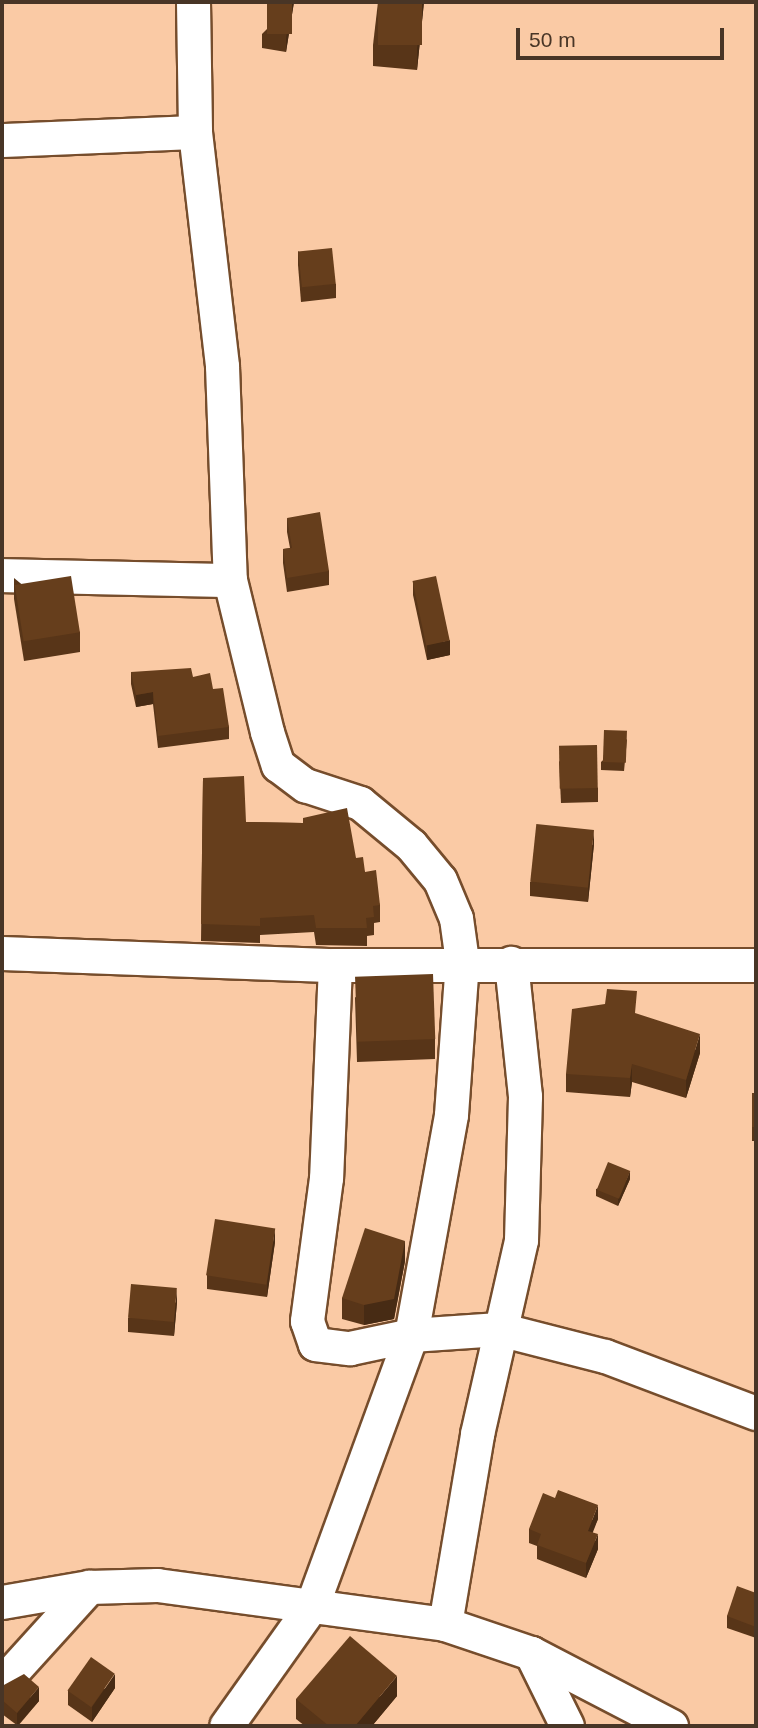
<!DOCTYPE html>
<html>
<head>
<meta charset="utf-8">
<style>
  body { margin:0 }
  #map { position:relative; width:758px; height:1728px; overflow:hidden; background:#facaa5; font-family:Arial,sans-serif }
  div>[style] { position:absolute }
  .roads { filter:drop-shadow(2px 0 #764d2c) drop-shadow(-2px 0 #764d2c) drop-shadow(0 2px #764d2c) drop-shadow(0 -2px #764d2c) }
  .minor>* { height:33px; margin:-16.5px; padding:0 16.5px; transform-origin:16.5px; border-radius:16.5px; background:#fff }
  .wall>* { inset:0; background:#583518; transform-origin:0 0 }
  .shaded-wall>* { inset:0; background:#472b14 }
  .building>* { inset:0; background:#663e1c; transform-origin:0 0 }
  span { translate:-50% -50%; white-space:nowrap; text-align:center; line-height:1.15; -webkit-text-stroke:7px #facaa5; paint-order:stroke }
  .frame { position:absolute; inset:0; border:4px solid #483526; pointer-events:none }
  .scale { position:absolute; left:516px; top:28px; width:208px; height:32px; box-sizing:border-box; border:4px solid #483526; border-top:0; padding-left:9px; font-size:21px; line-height:24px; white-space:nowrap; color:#483526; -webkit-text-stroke:5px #facaa5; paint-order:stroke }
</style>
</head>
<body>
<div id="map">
  <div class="roads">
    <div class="minor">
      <i style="left:193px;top:2px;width:130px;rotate:89.1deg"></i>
      <i style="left:195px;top:132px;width:236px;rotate:83.4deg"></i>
      <i style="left:222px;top:366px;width:214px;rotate:87.9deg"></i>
      <i style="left:230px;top:580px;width:156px;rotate:76.3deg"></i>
      <i style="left:267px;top:732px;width:35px;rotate:72deg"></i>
      <i style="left:278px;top:765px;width:34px;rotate:37deg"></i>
      <i style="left:305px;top:785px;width:58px;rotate:18.1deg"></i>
      <i style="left:360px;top:803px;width:66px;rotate:39.5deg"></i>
      <i style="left:411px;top:845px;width:45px;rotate:50.4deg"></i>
      <i style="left:440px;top:880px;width:41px;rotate:67.2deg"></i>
      <i style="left:456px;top:918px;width:43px;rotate:82.1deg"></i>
      <i style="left:462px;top:961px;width:154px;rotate:94.1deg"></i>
      <i style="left:451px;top:1115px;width:224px;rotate:100.3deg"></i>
      <i style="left:411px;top:1335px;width:288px;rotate:110.1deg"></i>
      <i style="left:312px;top:1605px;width:148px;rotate:125.4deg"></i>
      <i style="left:2px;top:140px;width:193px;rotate:-2.4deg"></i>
      <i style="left:2px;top:575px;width:228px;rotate:1.3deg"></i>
      <i style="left:2px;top:953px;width:333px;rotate:2.1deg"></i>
      <i style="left:335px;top:965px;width:421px"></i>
      <i style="left:335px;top:965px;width:213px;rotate:92.4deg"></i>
      <i style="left:326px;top:1178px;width:144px;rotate:97.6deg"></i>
      <i style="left:307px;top:1321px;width:24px;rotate:71deg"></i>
      <i style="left:315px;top:1344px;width:35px;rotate:7deg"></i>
      <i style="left:350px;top:1348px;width:62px;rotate:-12deg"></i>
      <i style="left:411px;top:1335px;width:88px;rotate:-3.9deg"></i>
      <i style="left:499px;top:1329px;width:109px;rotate:14.3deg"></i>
      <i style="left:605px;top:1356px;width:161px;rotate:20.7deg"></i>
      <i style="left:2px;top:1602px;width:88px;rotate:-9.8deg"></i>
      <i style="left:89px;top:1587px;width:68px;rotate:-1.7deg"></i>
      <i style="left:157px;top:1585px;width:291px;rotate:7.7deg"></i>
      <i style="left:445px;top:1624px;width:91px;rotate:18.6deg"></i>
      <i style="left:531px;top:1653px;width:158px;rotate:27.5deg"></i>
      <i style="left:445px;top:1624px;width:193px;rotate:-80.4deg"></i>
      <i style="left:477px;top:1434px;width:199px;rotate:-77.2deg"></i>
      <i style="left:521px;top:1240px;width:144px;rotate:-88.4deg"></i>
      <i style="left:525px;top:1096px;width:134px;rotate:-96deg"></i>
      <i style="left:531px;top:1653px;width:81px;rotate:63.7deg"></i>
      <i style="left:2px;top:1683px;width:130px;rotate:-47.8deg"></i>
    </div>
  </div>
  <div class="wall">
    <i style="clip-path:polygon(294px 2px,286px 52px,262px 48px,262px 34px)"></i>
    <i style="clip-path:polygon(378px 2px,424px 2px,417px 70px,373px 66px,373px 45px)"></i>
    <i style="clip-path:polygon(298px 251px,336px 284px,336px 298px,301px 302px,298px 265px)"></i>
    <i style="clip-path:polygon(287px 518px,329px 571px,329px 585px,287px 592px,283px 563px,283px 549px,290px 548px,287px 532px)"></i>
    <i style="clip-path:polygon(14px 578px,80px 632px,80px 652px,24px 661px,14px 599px)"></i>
    <i style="clip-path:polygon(413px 581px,450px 655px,427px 660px,413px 595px)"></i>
    <i style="clip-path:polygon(131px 672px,213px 689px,229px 727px,229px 739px,158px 748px,153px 704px,136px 707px,131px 684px)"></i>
    <i style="clip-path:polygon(627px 739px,624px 771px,601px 770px,601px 762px)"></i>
    <i style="clip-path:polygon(559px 761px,598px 788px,598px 802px,561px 803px)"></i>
    <i style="clip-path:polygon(203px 778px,246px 822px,303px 823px,303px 818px,356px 858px,365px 872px,380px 905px,380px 922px,374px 923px,374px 935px,367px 936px,367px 946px,316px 945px,314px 932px,260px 935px,260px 943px,201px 941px)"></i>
    <i style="clip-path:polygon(594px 844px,588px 902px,530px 896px,530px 882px)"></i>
    <i style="clip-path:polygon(355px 997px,435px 1039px,435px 1059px,357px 1062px)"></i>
    <i style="clip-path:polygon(636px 1014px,700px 1053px,686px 1098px,632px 1082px,630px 1097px,566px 1092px,566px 1074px)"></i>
    <i style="left:752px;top:1093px;width:4px;height:48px"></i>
    <i style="clip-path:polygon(630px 1179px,618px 1206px,596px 1196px,596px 1189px)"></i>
    <i style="clip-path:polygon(275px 1242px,267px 1297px,207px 1289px,207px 1275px)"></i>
    <i style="clip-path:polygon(405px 1261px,394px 1319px,364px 1325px,342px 1319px,342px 1298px)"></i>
    <i style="clip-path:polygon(177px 1302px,174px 1336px,128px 1332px,128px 1318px)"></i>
    <i style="clip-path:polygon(598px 1519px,592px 1532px,598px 1549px,586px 1578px,537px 1559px,537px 1546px,529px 1543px,529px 1529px)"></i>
    <i style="clip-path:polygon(756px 1593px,756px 1638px,727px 1628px,727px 1616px)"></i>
    <i style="clip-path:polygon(2px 1686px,39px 1701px,18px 1726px,2px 1714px)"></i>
    <i style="clip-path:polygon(115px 1688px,92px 1722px,68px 1705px,68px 1691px)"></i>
    <i style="clip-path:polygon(397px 1696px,372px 1726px,305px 1726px,296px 1719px,296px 1699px)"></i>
  </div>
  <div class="shaded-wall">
    <i style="clip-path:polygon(292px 2px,294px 2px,286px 52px,286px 38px)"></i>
    <i style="clip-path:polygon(422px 2px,424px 2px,417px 70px,417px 49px)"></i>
    <i style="clip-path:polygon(450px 640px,450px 655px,427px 660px,427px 645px)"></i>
    <i style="clip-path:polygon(153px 692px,153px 704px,136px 707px,136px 695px)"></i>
    <i style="clip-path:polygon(594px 830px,594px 844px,588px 902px,588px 888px)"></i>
    <i style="clip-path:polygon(700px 1034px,700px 1053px,686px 1098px,686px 1080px)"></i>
    <i style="clip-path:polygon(632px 1064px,632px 1082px,630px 1097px,630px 1078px)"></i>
    <i style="clip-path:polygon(630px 1171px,630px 1179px,618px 1206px,618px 1199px)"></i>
    <i style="clip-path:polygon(275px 1228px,275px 1242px,267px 1297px,267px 1283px)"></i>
    <i style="clip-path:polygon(405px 1241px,405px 1261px,394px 1319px,364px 1325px,364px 1305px)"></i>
    <i style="clip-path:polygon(177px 1288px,177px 1302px,174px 1336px,174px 1322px)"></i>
    <i style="clip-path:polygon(598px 1505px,598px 1519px,588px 1545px,588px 1531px)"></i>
    <i style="clip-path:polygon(598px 1534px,598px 1549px,586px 1578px,586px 1563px)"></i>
    <i style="clip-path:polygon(115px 1674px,115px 1688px,92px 1722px,92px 1707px)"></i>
    <i style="clip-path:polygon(397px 1676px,397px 1696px,372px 1726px,355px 1726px)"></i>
    <i style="clip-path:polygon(39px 1687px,39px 1701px,17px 1726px,17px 1713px)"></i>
  </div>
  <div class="building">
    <i style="left:267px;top:2px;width:25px;height:32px"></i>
    <i style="left:378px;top:2px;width:44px;height:43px"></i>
    <i style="left:332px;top:248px;width:36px;height:34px;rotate:84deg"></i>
    <i style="clip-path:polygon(320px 512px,329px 571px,287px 578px,283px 549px,292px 548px,287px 518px)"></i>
    <i style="left:71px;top:576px;width:57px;height:57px;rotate:81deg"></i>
    <i style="left:436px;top:576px;width:66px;height:24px;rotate:78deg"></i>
    <i style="clip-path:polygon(191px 668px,193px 677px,210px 673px,213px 689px,223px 688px,229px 727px,158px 736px,153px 692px,136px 695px,131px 672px)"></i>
    <i style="left:604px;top:730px;width:23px;height:32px;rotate:2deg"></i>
    <i style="left:597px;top:745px;width:43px;height:38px;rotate:89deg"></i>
    <i style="clip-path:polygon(244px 776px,246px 822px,303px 823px,303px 818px,347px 808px,356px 858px,363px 857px,365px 872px,376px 870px,380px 905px,373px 906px,374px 917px,366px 918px,367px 928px,316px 928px,314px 915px,260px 918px,260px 926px,201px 924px,203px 778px)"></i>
    <i style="left:594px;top:830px;width:58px;height:58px;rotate:96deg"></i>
    <i style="left:433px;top:974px;width:65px;height:78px;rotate:88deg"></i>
    <i style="clip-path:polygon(607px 989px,637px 991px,635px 1013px,700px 1034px,686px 1080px,632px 1064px,630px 1078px,566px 1074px,572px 1009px,605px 1004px)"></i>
    <i style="left:752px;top:1093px;width:4px;height:34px"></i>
    <i style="left:608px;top:1162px;width:24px;height:30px;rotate:22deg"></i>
    <i style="left:215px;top:1219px;width:61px;height:57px;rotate:9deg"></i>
    <i style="clip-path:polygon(365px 1228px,405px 1241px,394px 1299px,364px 1305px,342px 1298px)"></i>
    <i style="left:131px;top:1284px;width:46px;height:34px;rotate:5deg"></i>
    <i style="clip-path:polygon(558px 1490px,598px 1505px,588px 1531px,598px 1534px,586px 1563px,537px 1545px,541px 1534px,529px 1529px,543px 1493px,555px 1498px)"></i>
    <i style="clip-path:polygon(737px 1586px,756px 1593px,756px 1627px,727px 1616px)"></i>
    <i style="clip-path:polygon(350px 1636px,397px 1676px,355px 1726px,329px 1726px,296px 1699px)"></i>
    <i style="left:91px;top:1657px;width:29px;height:41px;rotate:35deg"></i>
    <i style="clip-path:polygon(24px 1674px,39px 1687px,17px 1713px,2px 1700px,2px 1686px)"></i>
  </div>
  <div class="frame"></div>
  <div class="scale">50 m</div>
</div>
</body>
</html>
